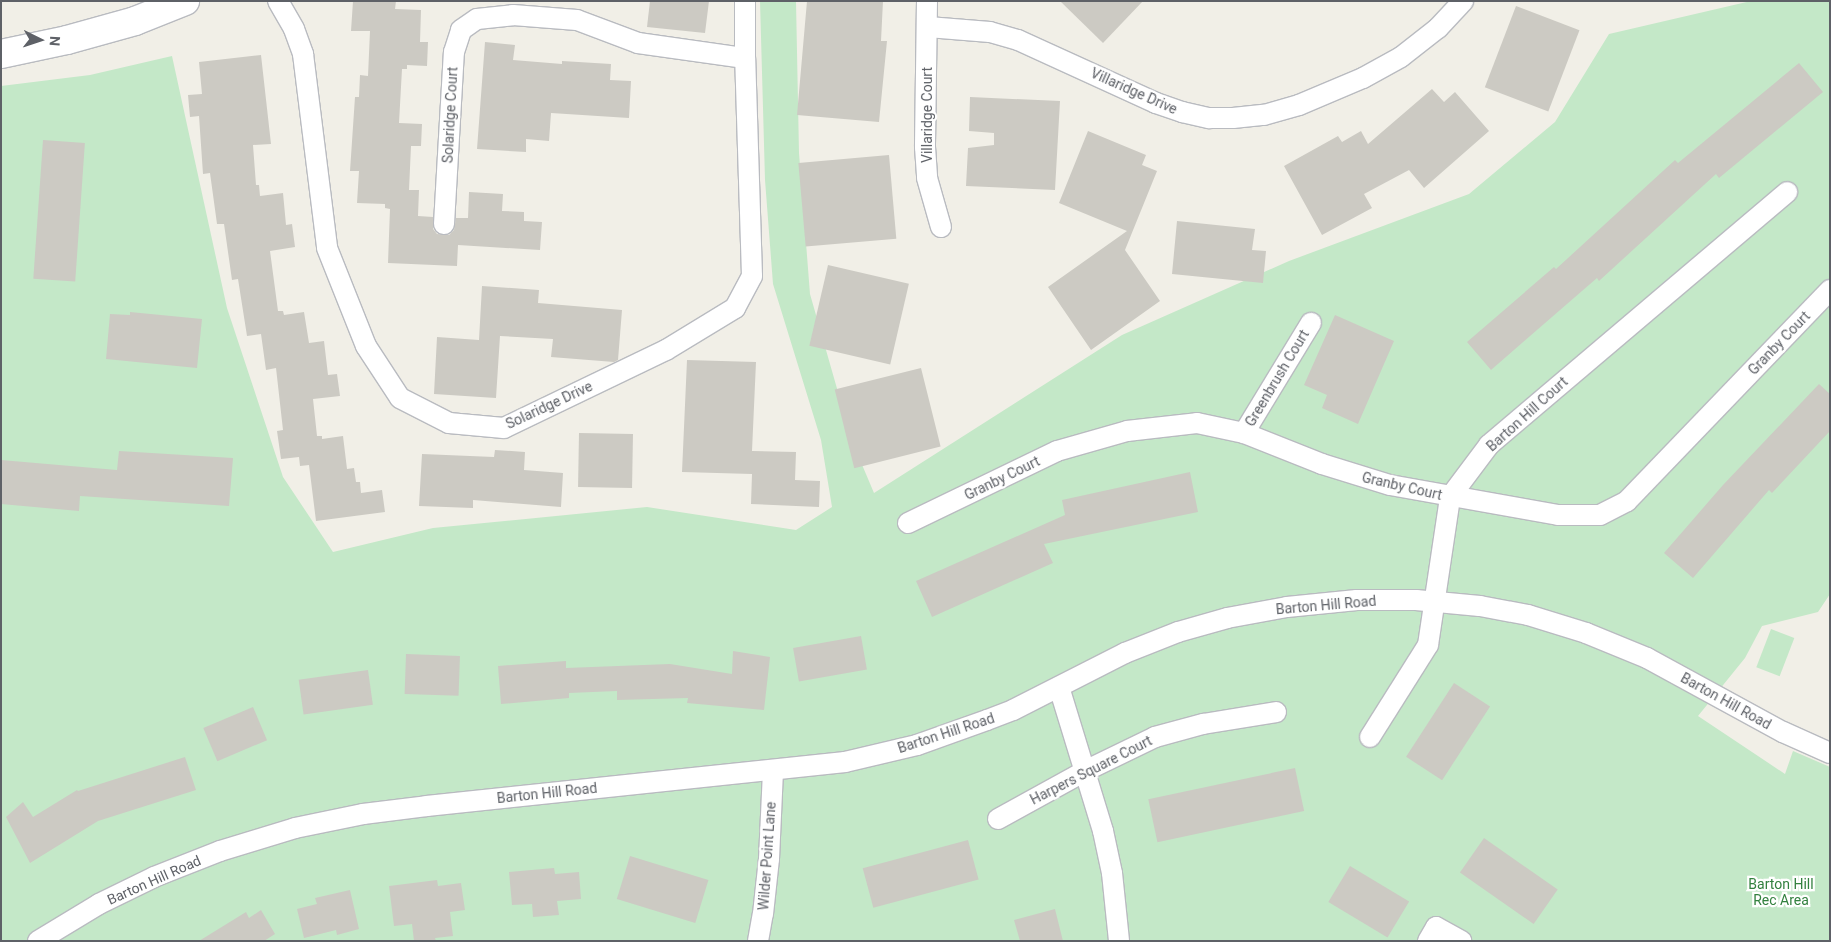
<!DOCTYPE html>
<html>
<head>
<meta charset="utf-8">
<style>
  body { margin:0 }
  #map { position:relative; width:1831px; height:942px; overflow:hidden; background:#f1efe7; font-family:Roboto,sans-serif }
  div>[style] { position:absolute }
  .green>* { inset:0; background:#c4e8c8; transform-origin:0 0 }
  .building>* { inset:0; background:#cccac3; transform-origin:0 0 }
  .roads { filter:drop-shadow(1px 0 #b9bbc0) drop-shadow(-1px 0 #b9bbc0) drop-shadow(0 1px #b9bbc0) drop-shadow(0 -1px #b9bbc0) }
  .minor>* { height:20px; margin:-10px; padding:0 10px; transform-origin:10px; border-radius:10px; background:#fff }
  .secondary>* { height:28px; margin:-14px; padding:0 14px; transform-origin:14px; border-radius:14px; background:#fff }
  span { translate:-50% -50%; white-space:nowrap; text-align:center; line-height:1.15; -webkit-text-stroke:4.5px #fff; paint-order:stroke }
  .street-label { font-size:14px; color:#5e6167 }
  .park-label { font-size:14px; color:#33813f }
  .frame { position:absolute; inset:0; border:2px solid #5e6167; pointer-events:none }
  .north { position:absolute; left:15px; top:15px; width:50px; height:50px; -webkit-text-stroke:4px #fff; paint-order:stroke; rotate:94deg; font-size:14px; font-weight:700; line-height:20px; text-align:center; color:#5e6167 }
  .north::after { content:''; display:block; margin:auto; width:18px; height:22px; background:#5e6167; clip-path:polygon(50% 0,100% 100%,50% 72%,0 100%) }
</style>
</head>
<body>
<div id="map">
  <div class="green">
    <i style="clip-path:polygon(760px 1px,796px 1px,799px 153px,810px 294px,852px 441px,874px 493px,1122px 335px,1289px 261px,1469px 194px,1555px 122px,1609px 34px,1751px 1px,1830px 1px,1830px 594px,1818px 612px,1762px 626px,1745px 658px,1698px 716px,1785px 774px,1793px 751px,1830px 767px,1830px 941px,1px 941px,1px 86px,90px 75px,172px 56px,227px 308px,283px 477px,333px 552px,433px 528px,647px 507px,796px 530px,832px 507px,821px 440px,773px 284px,765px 180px)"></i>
    <i style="left:1771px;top:629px;width:25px;height:41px;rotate:21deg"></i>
  </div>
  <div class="building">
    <i style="clip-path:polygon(353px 1px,396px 1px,395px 9px,421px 10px,420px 42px,428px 42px,427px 66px,407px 65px,407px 69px,402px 69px,399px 123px,422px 124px,421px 146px,411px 146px,409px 190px,419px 190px,418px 216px,433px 217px,433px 229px,437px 234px,449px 235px,454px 230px,456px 218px,468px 218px,469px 192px,503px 194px,502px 211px,524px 212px,524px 221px,542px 222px,540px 250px,458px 245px,457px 266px,388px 263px,390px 209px,385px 208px,385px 204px,357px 203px,359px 171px,350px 171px,355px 97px,359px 97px,360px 75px,368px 76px,370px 31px,351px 31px)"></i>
    <i style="clip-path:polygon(650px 1px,709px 1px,705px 33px,647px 27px)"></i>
    <i style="clip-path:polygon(807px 1px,883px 1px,881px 41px,887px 41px,879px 122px,797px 115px)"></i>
    <i style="clip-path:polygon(1060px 1px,1143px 1px,1103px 43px)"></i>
    <i style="left:1516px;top:6px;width:68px;height:87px;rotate:21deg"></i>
    <i style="clip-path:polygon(485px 42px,515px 45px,513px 60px,562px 64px,562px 61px,611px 64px,610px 80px,631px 81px,629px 118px,551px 113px,549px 141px,526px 139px,526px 152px,477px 149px)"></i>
    <i style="clip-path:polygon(261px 55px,271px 144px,253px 145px,256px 185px,259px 185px,260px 196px,283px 193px,286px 225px,292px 224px,295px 247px,270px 251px,278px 311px,283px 311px,284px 315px,304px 312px,309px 343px,324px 341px,328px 375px,337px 374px,340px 396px,313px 399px,317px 436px,322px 436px,322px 439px,343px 436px,347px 469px,354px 468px,356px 482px,360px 482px,361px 493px,382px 490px,385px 512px,316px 521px,309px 465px,300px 466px,299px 457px,281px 459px,277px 431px,283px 430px,276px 368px,266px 370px,261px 334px,247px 336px,238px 279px,232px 280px,224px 224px,217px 224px,210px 173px,203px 174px,199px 116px,190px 117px,188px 95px,202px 94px,199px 62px)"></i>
    <i style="clip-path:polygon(1799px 63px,1823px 92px,1719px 178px,1716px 174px,1599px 281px,1597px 278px,1491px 370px,1467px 342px,1554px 267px,1556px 269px,1675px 160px,1678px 163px)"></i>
    <i style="clip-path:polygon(1432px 89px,1444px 102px,1455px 92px,1489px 131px,1424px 188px,1409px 170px,1364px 194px,1372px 208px,1322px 235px,1284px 166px,1338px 136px,1342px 142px,1361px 131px,1368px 144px)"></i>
    <i style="clip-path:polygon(970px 97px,1060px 101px,1055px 190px,966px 186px,968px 148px,994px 145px,994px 133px,969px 131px)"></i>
    <i style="clip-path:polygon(1088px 131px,1146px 155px,1142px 165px,1157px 171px,1125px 250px,1160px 301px,1091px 350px,1048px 287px,1127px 231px,1059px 203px)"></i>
    <i style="left:43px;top:140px;width:42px;height:139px;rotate:4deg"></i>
    <i style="left:889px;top:155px;width:84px;height:91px;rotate:85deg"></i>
    <i style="clip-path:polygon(1177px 221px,1255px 229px,1252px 250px,1266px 251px,1263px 283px,1172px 274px)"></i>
    <i style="left:828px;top:265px;width:83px;height:83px;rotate:13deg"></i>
    <i style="clip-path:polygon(482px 286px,539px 290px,538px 303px,622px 310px,618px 360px,614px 362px,551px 357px,553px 339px,500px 336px,496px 398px,434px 394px,437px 337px,479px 340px)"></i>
    <i style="clip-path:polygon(130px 312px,202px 319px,197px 368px,106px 359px,110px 314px,130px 315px)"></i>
    <i style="clip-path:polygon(1335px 315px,1394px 341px,1358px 424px,1322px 408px,1327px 395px,1304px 385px)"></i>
    <i style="clip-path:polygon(687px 360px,756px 362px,752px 451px,796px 452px,795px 480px,820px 481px,819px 507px,751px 504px,752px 474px,682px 472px)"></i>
    <i style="left:921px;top:368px;width:81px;height:89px;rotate:76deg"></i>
    <i style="clip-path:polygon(1819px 384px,1830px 394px,1830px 431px,1772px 493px,1769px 490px,1693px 578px,1664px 553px,1723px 485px)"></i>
    <i style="left:579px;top:433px;width:54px;height:54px;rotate:1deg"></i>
    <i style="clip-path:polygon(495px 450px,525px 452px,524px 470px,563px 473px,561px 507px,473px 500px,473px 508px,419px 506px,422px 454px,494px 457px)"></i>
    <i style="clip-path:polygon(119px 451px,233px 458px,229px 506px,80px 496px,79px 511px,1px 504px,1px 460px,117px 470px)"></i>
    <i style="clip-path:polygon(1190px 472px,1198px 512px,1044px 544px,1053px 563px,932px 617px,916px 581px,1065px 515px,1062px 500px)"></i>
    <i style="left:861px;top:636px;width:34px;height:69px;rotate:80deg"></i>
    <i style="clip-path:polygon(733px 651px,770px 657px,764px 710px,687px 703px,688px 698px,617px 700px,617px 691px,569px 693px,569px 698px,501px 704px,498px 666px,566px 661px,566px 668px,670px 664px,732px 674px)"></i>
    <i style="left:406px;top:654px;width:54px;height:40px;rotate:2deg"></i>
    <i style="left:368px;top:670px;width:35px;height:70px;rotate:82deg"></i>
    <i style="left:1454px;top:683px;width:43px;height:88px;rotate:33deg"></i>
    <i style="left:253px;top:707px;width:36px;height:54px;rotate:67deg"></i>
    <i style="clip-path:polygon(185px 757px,196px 790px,98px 821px,30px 863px,6px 817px,23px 802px,33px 817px,77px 790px,78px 791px)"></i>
    <i style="left:1295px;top:768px;width:44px;height:150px;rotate:78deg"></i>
    <i style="left:1484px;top:838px;width:90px;height:42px;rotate:35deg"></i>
    <i style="left:968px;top:840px;width:41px;height:109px;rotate:75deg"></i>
    <i style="left:630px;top:856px;width:82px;height:45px;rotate:17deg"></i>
    <i style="left:1350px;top:866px;width:69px;height:42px;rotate:31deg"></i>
    <i style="clip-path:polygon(554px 868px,555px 874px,579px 872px,581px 899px,557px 901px,559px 915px,533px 917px,532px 904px,512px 905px,509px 872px)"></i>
    <i style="clip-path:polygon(437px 880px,438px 886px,461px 883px,465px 910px,450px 912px,453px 936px,435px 938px,436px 941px,414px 941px,412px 924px,394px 926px,389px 886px)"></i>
    <i style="clip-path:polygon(350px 890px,359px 929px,337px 935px,336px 930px,304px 938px,297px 909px,317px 904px,315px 898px)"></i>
    <i style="clip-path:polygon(1055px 909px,1063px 941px,1020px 941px,1014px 920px)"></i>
    <i style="clip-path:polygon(261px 910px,275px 934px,264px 941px,199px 941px,246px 912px,249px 918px)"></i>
  </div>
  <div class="roads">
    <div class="minor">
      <i style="left:278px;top:1px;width:32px;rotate:60deg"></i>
      <i style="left:294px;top:29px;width:27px;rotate:70deg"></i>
      <i style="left:303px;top:54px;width:195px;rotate:82.9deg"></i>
      <i style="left:327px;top:248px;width:105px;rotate:68.3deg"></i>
      <i style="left:366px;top:346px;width:62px;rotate:56.8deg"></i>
      <i style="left:400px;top:398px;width:55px;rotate:27deg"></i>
      <i style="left:449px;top:423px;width:55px;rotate:5.2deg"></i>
      <i style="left:504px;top:428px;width:180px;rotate:-25.7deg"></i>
      <i style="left:666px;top:350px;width:81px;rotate:-31.3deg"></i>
      <i style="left:735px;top:308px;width:36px;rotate:-62deg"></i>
      <i style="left:752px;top:276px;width:218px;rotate:-91.8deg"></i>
      <i style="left:745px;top:58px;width:57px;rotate:-90deg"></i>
      <i style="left:927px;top:1px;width:146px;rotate:90.8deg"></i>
      <i style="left:925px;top:147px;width:31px;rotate:86deg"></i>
      <i style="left:927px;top:178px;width:51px;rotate:74.1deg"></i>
      <i style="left:928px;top:27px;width:62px;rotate:4.6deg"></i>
      <i style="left:990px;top:32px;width:29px;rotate:16deg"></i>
      <i style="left:1018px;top:40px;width:152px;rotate:24.5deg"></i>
      <i style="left:1156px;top:103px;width:28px;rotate:19deg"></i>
      <i style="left:1182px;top:112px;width:28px;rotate:13deg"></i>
      <i style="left:1209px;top:118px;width:24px"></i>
      <i style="left:1233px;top:118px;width:31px;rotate:-6deg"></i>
      <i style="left:1264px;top:115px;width:36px;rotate:-16deg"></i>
      <i style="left:1299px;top:105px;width:69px;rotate:-22.9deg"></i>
      <i style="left:1363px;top:78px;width:43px;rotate:-28.9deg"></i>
      <i style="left:1401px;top:57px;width:47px;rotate:-38.1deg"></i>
      <i style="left:1438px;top:28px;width:37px;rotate:-47deg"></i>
      <i style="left:444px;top:224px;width:172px;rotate:-86.7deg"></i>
      <i style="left:454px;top:52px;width:23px;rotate:-72deg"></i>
      <i style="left:461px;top:30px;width:19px;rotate:-35deg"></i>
      <i style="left:477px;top:19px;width:36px;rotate:-6deg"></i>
      <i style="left:513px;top:15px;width:64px;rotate:4.5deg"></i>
      <i style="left:577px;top:20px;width:65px;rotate:20.7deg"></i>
      <i style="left:638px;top:43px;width:108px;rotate:8deg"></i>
      <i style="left:1244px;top:433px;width:129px;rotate:-58.7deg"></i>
      <i style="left:908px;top:523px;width:165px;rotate:-25.8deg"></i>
      <i style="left:1057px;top:451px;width:73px;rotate:-15.9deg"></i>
      <i style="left:1127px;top:431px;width:70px;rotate:-6.5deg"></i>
      <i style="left:1197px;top:423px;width:48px;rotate:12deg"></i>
      <i style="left:1244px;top:433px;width:84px;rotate:21.7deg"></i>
      <i style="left:1322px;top:464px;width:71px;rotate:17.2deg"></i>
      <i style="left:1390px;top:485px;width:171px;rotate:10.1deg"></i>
      <i style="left:1558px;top:515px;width:42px"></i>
      <i style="left:1600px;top:515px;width:30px;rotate:-27deg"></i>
      <i style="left:1627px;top:501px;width:293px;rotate:-46.1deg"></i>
      <i style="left:1059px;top:687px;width:151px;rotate:73deg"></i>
      <i style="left:1103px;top:831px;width:43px;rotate:77.9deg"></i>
      <i style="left:1112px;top:873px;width:68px;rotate:84.1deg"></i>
      <i style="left:1370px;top:737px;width:109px;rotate:-57.8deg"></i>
      <i style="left:1428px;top:645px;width:150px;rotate:-81.5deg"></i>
      <i style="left:1450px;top:497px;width:65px;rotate:-53.1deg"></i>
      <i style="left:1489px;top:445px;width:391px;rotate:-40.3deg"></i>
      <i style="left:998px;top:819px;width:99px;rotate:-28.9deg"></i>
      <i style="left:1085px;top:771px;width:78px;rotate:-25.9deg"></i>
      <i style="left:1155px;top:737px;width:50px;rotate:-15.2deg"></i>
      <i style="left:1203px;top:724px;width:74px;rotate:-9.3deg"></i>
      <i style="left:38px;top:941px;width:71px;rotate:-31.2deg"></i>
      <i style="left:99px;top:904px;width:61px;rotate:-26.1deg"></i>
      <i style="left:154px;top:877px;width:71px;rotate:-21.5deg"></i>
      <i style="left:220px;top:851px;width:78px;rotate:-17deg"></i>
      <i style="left:295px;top:828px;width:69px;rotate:-11.6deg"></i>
      <i style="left:363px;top:814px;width:64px;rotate:-7.1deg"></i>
      <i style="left:427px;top:806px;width:420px;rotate:-6deg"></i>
      <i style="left:845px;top:762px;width:74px;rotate:-13.3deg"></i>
      <i style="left:917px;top:745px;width:74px;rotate:-19.7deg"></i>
      <i style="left:987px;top:720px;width:28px;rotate:-21deg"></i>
      <i style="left:1013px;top:710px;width:126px;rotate:-27deg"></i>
      <i style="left:1125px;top:653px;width:57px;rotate:-21.6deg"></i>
      <i style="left:1178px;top:632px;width:51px;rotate:-15.9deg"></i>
      <i style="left:1227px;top:618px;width:61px;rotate:-10.4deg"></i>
      <i style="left:1287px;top:607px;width:70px;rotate:-5.7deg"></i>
      <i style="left:1357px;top:600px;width:59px"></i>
      <i style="left:1416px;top:600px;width:64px;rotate:5.4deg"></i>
      <i style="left:1480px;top:606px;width:49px;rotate:10.6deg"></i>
      <i style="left:1528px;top:615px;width:61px;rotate:17.2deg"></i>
      <i style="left:1586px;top:633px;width:66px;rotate:22.3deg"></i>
      <i style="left:1647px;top:658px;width:155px;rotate:28.6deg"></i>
      <i style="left:1783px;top:732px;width:51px;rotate:24.1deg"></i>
      <i style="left:758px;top:941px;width:27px;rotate:-80deg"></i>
      <i style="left:763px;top:914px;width:55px;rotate:-83.8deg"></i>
      <i style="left:769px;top:859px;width:89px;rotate:-87.4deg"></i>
      <i style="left:1428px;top:941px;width:16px;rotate:-60deg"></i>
      <i style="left:1436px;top:927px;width:29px;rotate:29deg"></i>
    </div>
    <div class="secondary">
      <i style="left:1px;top:54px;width:67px;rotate:-12deg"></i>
      <i style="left:67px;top:40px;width:71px;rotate:-15.6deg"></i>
      <i style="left:135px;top:21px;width:54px;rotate:-21.8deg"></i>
    </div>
  </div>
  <div class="street-label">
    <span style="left:1134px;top:91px;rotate:24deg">Villaridge Drive</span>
    <span style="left:450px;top:115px;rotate:-87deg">Solaridge Court</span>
    <span style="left:927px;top:115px;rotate:-90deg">Villaridge Court</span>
    <span style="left:1779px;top:343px;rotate:-46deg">Granby Court</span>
    <span style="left:1277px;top:378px;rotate:-59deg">Greenbrush Court</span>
    <span style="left:549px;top:405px;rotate:-25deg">Solaridge Drive</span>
    <span style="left:1527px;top:414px;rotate:-42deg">Barton Hill Court</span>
    <span style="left:1002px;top:478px;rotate:-26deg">Granby Court</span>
    <span style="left:1402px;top:486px;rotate:13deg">Granby Court</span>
    <span style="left:1326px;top:605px;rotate:-5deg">Barton Hill Road</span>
    <span style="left:1726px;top:701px;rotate:29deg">Barton Hill Road</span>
    <span style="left:946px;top:733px;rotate:-18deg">Barton Hill Road</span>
    <span style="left:1091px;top:770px;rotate:-27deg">Harpers Square Court</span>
    <span style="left:547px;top:793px;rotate:-6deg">Barton Hill Road</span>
    <span style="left:767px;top:856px;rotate:-86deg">Wilder Point Lane</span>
    <span style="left:154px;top:880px;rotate:-24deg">Barton Hill Road</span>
  </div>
  <div class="park-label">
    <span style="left:1781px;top:892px">Barton Hill<br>Rec Area</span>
  </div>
  <div class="frame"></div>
  <div class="north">N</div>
</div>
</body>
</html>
